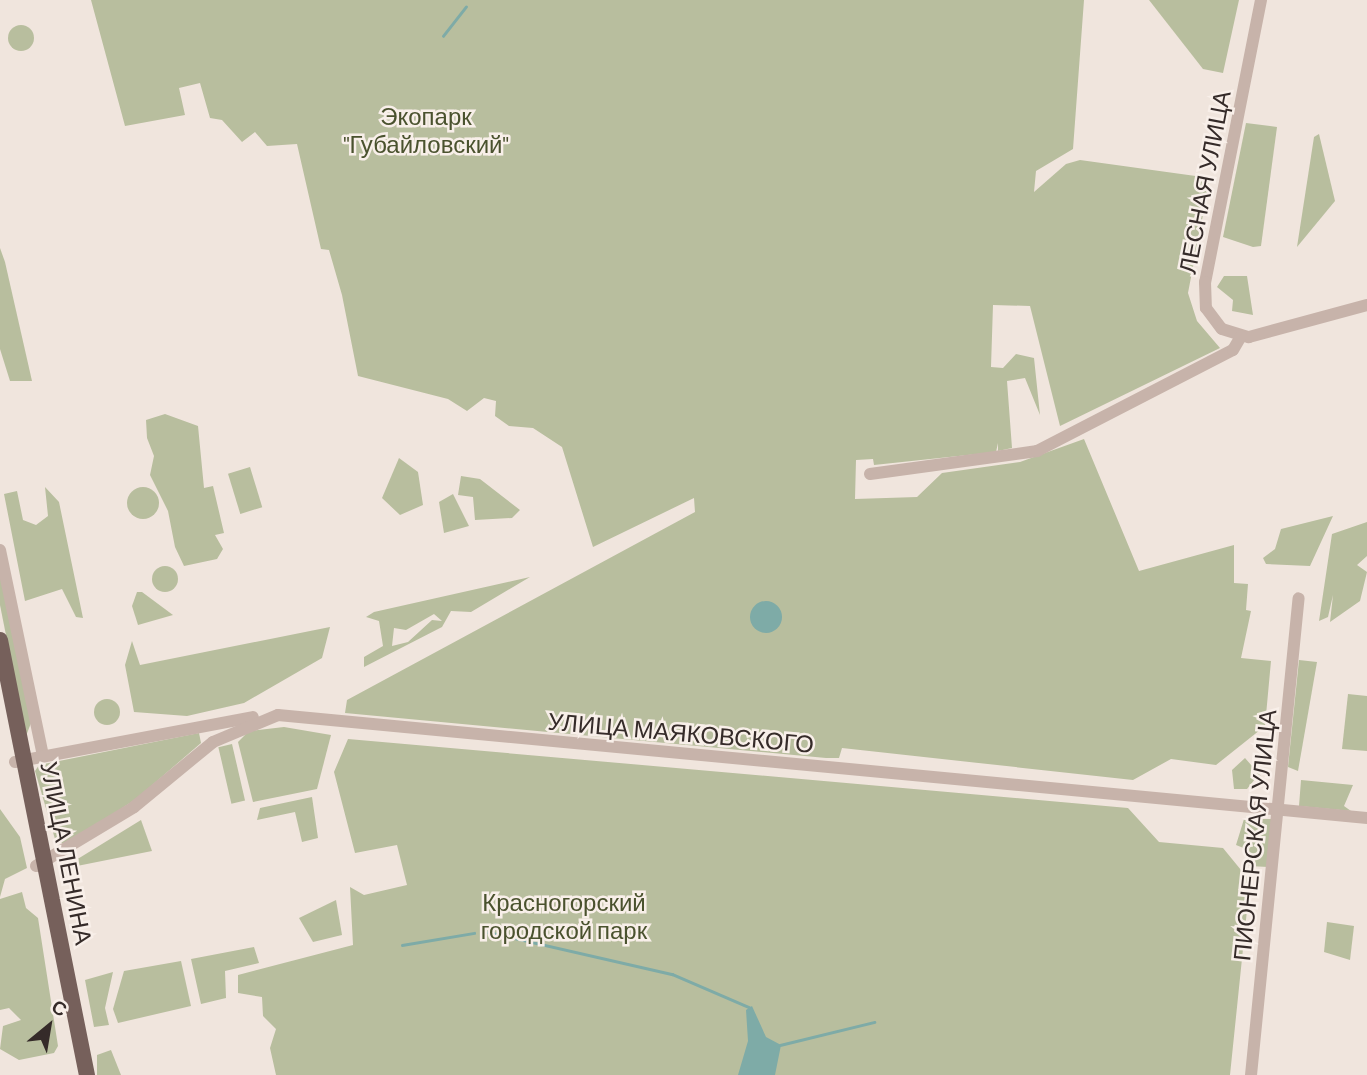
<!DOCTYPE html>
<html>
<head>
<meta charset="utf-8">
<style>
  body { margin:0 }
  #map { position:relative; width:1367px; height:1075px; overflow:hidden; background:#f0e5dd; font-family:Barlow,sans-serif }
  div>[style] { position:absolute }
  .green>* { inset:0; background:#b8be9e; transform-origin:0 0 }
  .round { border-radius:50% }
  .water>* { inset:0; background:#7eaba7 }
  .stream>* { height:2.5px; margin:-1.25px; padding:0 1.25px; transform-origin:1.25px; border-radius:1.25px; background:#7eaba7 }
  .minor>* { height:12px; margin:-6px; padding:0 6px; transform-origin:6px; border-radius:6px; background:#c7b3aa }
  .major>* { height:16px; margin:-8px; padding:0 8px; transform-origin:8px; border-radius:8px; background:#76605b }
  span { translate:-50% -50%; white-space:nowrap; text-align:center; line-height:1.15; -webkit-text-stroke:5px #f8efe9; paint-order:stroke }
  .park-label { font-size:24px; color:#4a522e }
  .street-label { font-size:24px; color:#352b29 }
  .north { position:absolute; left:14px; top:991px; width:70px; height:70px; -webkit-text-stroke:5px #f8efe9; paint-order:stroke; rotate:30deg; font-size:19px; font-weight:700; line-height:28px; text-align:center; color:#352b29 }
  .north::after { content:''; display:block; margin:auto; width:24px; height:32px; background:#352b29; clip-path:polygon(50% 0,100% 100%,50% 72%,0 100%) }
</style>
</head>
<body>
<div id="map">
  <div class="green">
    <i style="clip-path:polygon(91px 0,1084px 0,1073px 149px,1036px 171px,1034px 192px,1066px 164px,1080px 160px,1210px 178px,1188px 293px,1197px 321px,1220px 348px,1060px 426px,1030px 306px,993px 305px,991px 367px,1003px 368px,1016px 354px,1034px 358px,1040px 415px,1025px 378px,1007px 381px,1012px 448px,998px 451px,998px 443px,996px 452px,874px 465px,873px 459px,856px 460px,855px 499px,917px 497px,942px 473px,1020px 462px,1084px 439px,1139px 571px,1234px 545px,1234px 583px,1248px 584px,1246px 610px,1251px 611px,1241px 658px,1271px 661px,1265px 726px,1216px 765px,1171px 759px,1133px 780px,842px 748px,839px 758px,826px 758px,345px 713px,347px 700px,695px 512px,694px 498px,593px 547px,562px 447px,533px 428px,509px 426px,495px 416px,496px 401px,484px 398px,467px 411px,448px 399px,358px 376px,342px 295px,329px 250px,321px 249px,297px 144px,267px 146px,255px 132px,242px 142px,222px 120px,210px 118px,200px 83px,179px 88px,185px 115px,125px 126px)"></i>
    <i style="clip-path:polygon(1149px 0,1239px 0,1223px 73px,1203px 69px)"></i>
    <i class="round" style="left:8px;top:25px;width:26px;height:26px"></i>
    <i style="clip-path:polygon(1246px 123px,1277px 127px,1261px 246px,1253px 247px,1223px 237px)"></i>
    <i style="clip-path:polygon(1319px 134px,1335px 201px,1297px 247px,1314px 137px)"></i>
    <i style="clip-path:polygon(0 248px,5px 262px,32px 381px,10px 381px,0 349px)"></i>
    <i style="clip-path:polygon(1224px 276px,1247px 276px,1253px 315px,1232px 311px,1233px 300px,1217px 287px)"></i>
    <i style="clip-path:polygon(165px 414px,198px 426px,204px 488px,213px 486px,224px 533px,215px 535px,223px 549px,217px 559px,184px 566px,175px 547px,168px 511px,150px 475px,154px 456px,147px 438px,146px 420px)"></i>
    <i style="clip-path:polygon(399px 458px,418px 472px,423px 505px,400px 515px,382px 498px)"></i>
    <i style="left:250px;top:467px;width:42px;height:23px;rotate:73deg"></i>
    <i style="clip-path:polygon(461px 476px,480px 479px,520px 510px,512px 518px,475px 520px,473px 497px,458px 495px)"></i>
    <i class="round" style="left:127px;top:487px;width:32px;height:32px"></i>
    <i style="clip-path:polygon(45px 487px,59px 502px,83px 618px,76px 617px,62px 589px,25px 601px,4px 494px,17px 491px,23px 520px,36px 525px,48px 516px)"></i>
    <i style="clip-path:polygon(453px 494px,469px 526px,444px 533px,439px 502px)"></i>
    <i style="clip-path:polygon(1333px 516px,1310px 566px,1266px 564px,1263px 558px,1275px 549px,1281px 529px)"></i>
    <i style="clip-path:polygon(1367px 522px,1367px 556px,1357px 565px,1367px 572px,1360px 601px,1330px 622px,1333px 595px,1328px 617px,1319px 621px,1332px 534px)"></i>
    <i class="round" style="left:152px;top:566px;width:26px;height:26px"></i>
    <i style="clip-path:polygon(0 570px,31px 723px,26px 736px,0 605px)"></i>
    <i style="clip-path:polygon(evenodd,530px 577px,471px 612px,451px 611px,442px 627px,364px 667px,364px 657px,383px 646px,379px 621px,366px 617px,374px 612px,530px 577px,434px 614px,442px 621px,432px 620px,408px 642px,392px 646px,394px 628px,406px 630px,434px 614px)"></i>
    <i style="clip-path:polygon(137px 592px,142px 592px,173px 615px,138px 625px,132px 606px)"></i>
    <i style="clip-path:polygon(330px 627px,322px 658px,244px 703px,187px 716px,134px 712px,125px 665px,132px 641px,140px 665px)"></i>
    <i style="clip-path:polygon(1299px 660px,1317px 662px,1298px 771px,1288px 767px)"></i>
    <i style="clip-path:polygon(1348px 694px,1367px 696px,1367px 751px,1342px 749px)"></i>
    <i class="round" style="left:94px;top:699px;width:26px;height:26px"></i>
    <i style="clip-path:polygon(284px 727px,331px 735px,317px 789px,253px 802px,238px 742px,249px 731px)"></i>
    <i style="clip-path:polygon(199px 733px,201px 743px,136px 799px,66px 845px,55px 839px,35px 771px,39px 765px)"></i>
    <i style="clip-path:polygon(348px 739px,1128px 808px,1159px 842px,1223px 848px,1250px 881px,1230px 1075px,276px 1075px,270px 1048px,276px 1029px,263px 1016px,262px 997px,238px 993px,238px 975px,353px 945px,350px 887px,364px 895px,407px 885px,397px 845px,355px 853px,334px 772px)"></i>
    <i style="left:232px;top:744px;width:58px;height:14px;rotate:77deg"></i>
    <i style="clip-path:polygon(1245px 758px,1266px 782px,1255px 779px,1247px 789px,1234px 789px,1232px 770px)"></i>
    <i style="clip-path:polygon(1301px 780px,1353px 785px,1344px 806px,1351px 811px,1299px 806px)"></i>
    <i style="clip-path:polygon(312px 797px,318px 838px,302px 842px,295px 812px,257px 820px,260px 808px)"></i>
    <i style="clip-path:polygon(0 809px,20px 837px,27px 868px,5px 879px,0 897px)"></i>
    <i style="clip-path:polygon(1244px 819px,1273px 819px,1268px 867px,1249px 866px,1246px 849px,1236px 845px)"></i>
    <i style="clip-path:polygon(141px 820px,152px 851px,77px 866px,76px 860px)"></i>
    <i style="clip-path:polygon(22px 892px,26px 908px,38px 918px,58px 1046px,54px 1053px,19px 1060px,0 1049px,3px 1026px,21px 1020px,9px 1008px,0 1010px,0 899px)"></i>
    <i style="clip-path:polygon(336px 900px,342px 935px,313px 942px,299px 918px)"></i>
    <i style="clip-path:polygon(1327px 922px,1354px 926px,1350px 960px,1324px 952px)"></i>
    <i style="clip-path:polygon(254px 947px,259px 963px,225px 971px,226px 998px,201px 1004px,191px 959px)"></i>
    <i style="clip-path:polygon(181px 961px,191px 1006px,118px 1023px,113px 1009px,124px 971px)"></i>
    <i style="clip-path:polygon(113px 972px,105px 1008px,109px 1025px,94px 1027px,85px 980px)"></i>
    <i style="clip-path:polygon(111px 1050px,121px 1075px,97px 1075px,97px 1055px)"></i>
  </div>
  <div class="water">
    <i class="round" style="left:750px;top:601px;width:32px;height:32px"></i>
    <i style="clip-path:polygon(752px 1006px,766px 1037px,781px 1045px,775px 1075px,738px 1075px,748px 1041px,746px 1010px)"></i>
  </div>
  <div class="stream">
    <i style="left:443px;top:36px;width:37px;rotate:-52deg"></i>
    <i style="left:488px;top:932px;width:189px;rotate:12.9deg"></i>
    <i style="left:672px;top:974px;width:84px;rotate:23.2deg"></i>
    <i style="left:402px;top:945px;width:73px;rotate:-9.5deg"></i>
    <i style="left:780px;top:1045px;width:97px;rotate:-13.7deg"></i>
  </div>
  <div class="minor">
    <i style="left:1261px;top:0;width:288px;rotate:101.2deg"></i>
    <i style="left:1205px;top:282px;width:26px;rotate:88deg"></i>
    <i style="left:1206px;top:308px;width:26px;rotate:53deg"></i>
    <i style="left:1222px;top:329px;width:28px;rotate:17deg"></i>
    <i style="left:1249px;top:337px;width:122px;rotate:-15.2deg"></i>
    <i style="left:870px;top:474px;width:169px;rotate:-7.8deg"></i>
    <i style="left:1037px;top:451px;width:220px;rotate:-27.3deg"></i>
    <i style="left:1233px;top:350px;width:16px;rotate:-60deg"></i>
    <i style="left:0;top:550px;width:210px;rotate:78.2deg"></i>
    <i style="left:15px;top:762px;width:242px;rotate:-10.7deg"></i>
    <i style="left:36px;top:866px;width:114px;rotate:-31deg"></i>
    <i style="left:134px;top:807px;width:102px;rotate:-39.4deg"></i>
    <i style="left:213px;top:742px;width:70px;rotate:-22.6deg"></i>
    <i style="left:278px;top:715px;width:1094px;rotate:5.4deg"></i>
    <i style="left:1251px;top:1075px;width:479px;rotate:-84.3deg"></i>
  </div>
  <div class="major">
    <i style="left:0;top:640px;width:444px;rotate:78.7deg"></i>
  </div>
  <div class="park-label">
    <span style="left:426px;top:130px">Экопарк<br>"Губайловский"</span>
    <span style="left:564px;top:916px">Красногорский<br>городской парк</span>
  </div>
  <div class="street-label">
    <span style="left:1204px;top:182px;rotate:-79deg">ЛЕСНАЯ УЛИЦА</span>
    <span style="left:681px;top:732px;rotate:5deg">УЛИЦА МАЯКОВСКОГО</span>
    <span style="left:1254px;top:835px;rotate:-84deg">ПИОНЕРСКАЯ УЛИЦА</span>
    <span style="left:67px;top:853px;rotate:79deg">УЛИЦА ЛЕНИНА</span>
  </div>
  <div class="north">С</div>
</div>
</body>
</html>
